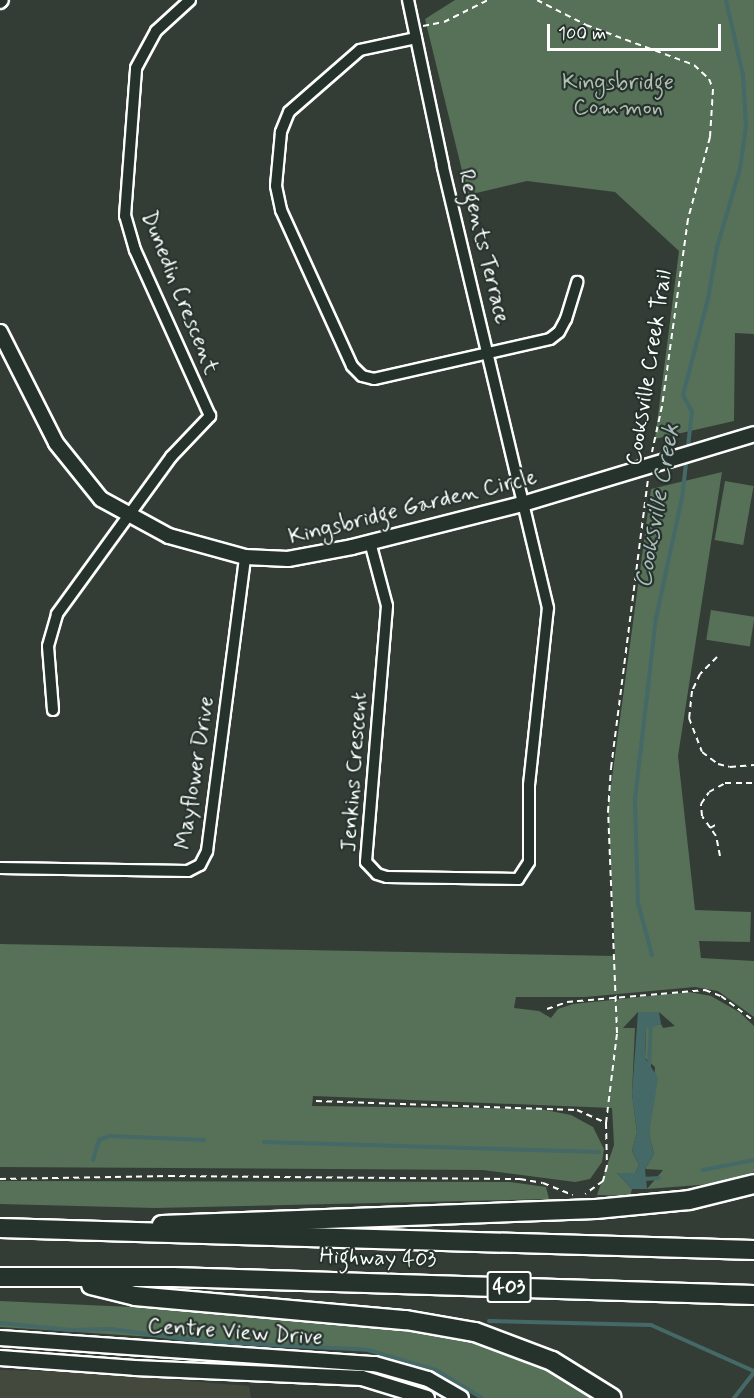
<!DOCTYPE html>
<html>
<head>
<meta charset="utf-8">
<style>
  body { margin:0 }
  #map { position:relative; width:754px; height:1398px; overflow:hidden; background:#343d35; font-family:Mynerve,sans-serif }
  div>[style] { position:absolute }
  .built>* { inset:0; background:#44493e }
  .green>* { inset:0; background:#567157; transform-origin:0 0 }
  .water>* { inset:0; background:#446967 }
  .stream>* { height:4px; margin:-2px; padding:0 2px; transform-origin:2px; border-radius:2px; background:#446967 }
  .path>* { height:2px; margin-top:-1px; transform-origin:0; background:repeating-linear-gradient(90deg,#fff 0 6px,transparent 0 10.5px) }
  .roads { filter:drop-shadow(2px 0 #fff) drop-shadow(-2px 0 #fff) drop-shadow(0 2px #fff) drop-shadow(0 -2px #fff) }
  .street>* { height:10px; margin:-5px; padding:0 5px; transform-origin:5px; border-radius:5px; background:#26332d }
  .secondary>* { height:14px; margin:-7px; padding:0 7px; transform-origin:7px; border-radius:7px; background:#26332d }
  .highway>* { height:18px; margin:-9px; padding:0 9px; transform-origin:9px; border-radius:9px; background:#26332d }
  span { translate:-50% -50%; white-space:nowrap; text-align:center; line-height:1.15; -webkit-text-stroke:4.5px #26332d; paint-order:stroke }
  .shield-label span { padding:2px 4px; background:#26332d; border:2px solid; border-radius:4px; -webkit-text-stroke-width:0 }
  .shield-label { font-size:21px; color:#fff; font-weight:700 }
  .park-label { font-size:22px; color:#b3bfb3 }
  .street-label { font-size:22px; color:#fff }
  .water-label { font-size:24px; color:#abbcbb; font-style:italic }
  .scale { position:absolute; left:547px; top:24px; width:174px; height:27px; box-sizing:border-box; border:3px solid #fff; border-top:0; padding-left:8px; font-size:18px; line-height:21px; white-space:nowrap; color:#fff; -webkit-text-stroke:4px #26332d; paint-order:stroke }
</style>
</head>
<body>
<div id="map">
  <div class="built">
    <i style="clip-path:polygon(0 1370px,78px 1372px,249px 1386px,251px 1398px,0 1398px)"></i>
  </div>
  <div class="green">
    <i style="clip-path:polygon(455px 0,754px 0,754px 334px,735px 333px,734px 421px,655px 439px,679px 251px,615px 192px,527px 181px,468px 195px,425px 19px)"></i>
    <i style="clip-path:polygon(722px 472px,678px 756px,695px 910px,751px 912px,750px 942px,699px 941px,701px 958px,754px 961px,754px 1017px,718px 991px,695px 987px,585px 997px,516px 997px,514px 1008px,539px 1011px,551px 1018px,558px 1009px,573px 1004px,689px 992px,711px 996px,739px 1012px,754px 1026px,754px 1172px,712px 1184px,647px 1189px,663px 1170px,645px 1169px,654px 1154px,649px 1135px,655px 1067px,645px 1058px,646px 1028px,661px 1024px,663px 1028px,675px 1026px,659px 1012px,638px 1012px,623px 1028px,635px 1028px,632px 1093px,637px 1133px,632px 1151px,639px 1165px,635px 1173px,617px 1173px,632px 1189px,630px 1196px,597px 1195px,614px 1145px,612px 1108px,313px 1096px,312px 1106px,540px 1109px,571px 1115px,593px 1127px,604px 1149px,602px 1162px,590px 1179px,575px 1182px,483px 1170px,0 1167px,0 944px,615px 956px,608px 808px,651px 489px)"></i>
    <i style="left:725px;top:481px;width:29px;height:60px;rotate:10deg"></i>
    <i style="left:711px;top:610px;width:44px;height:30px;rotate:9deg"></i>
    <i style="clip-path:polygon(0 1181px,510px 1182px,546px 1187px,549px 1199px,155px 1208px,0 1204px)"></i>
    <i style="clip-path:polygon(0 1301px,153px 1308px,421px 1332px,472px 1342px,522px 1358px,594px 1398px,483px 1398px,410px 1361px,368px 1351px,0 1327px)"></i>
  </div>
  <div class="water">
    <i style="clip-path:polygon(638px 1012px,659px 1012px,661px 1024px,646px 1029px,645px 1058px,658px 1078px,649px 1135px,654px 1154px,645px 1169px,647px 1189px,632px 1189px,617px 1173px,635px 1173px,639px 1165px,632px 1151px,637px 1133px,632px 1093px)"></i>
  </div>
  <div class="stream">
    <i style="left:652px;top:955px;width:54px;rotate:-105.1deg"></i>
    <i style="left:638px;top:903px;width:104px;rotate:-91.7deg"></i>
    <i style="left:635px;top:799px;width:182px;rotate:-83.4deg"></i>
    <i style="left:656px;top:618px;width:123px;rotate:-77.8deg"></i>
    <i style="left:682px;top:498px;width:87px;rotate:-83.4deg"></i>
    <i style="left:692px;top:412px;width:19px;rotate:-118deg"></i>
    <i style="left:683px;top:395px;width:99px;rotate:-75.4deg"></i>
    <i style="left:708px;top:299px;width:53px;rotate:-80.2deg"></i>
    <i style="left:717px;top:247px;width:81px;rotate:-73.6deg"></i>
    <i style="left:740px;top:169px;width:43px;rotate:-82.1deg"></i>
    <i style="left:746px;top:126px;width:51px;rotate:-93.4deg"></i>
    <i style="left:743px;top:75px;width:77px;rotate:-102.8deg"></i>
    <i style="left:649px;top:1067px;width:44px;rotate:-87.4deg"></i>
    <i style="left:264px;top:1142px;width:335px;rotate:1.7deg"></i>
    <i style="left:93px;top:1160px;width:21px;rotate:-73deg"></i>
    <i style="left:99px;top:1140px;width:12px;rotate:-20deg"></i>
    <i style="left:110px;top:1136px;width:94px;rotate:2.4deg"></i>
    <i style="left:703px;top:1170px;width:52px;rotate:-11.1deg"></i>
    <i style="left:643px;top:1179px;width:16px;rotate:-4deg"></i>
    <i style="left:489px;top:1321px;width:162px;rotate:1.4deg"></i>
    <i style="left:651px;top:1325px;width:113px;rotate:24.1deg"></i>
    <i style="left:0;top:1323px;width:71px;rotate:5.6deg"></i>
    <i style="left:70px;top:1330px;width:41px;rotate:-1.4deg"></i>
    <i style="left:111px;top:1329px;width:89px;rotate:7.8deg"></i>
    <i style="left:199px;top:1341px;width:169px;rotate:3deg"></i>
    <i style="left:368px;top:1350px;width:71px;rotate:16.4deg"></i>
    <i style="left:436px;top:1370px;width:54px;rotate:31.3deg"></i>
    <i style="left:734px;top:1398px;width:33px;rotate:-52deg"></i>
  </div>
  <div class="path">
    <i style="left:537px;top:0;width:55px;rotate:27deg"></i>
    <i style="left:586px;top:25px;width:115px;rotate:20.3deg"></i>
    <i style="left:694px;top:65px;width:21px;rotate:43deg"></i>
    <i style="left:709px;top:79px;width:11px;rotate:68deg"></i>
    <i style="left:713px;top:89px;width:48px;rotate:93.6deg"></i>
    <i style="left:710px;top:137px;width:85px;rotate:105deg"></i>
    <i style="left:688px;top:219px;width:189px;rotate:97.9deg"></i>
    <i style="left:662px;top:406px;width:47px;rotate:102.3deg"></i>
    <i style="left:423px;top:26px;width:21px;rotate:-11deg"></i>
    <i style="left:444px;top:22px;width:49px;rotate:-26.6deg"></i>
    <i style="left:717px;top:657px;width:24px;rotate:135deg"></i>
    <i style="left:700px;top:674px;width:19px;rotate:115deg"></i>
    <i style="left:692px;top:691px;width:27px;rotate:96deg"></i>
    <i style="left:689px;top:718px;width:36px;rotate:69deg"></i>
    <i style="left:702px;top:752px;width:20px;rotate:37deg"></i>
    <i style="left:718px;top:764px;width:12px;rotate:14deg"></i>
    <i style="left:730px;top:767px;width:24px;rotate:-5deg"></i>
    <i style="left:710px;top:828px;width:10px;rotate:-29deg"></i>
    <i style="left:720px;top:856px;width:20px;rotate:-101deg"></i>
    <i style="left:716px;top:836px;width:24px;rotate:-125deg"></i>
    <i style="left:702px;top:816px;width:12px;rotate:-95deg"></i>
    <i style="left:701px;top:804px;width:14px;rotate:-56deg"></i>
    <i style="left:709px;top:792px;width:18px;rotate:-29deg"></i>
    <i style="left:725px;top:783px;width:29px"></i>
    <i style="left:547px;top:1009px;width:21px;rotate:-19deg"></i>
    <i style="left:567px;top:1002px;width:139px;rotate:-5deg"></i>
    <i style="left:705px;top:990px;width:17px;rotate:21deg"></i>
    <i style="left:721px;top:996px;width:41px;rotate:37.1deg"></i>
    <i style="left:316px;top:1101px;width:261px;rotate:2deg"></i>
    <i style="left:577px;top:1110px;width:32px;rotate:24deg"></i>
    <i style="left:606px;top:1123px;width:43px;rotate:88.7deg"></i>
    <i style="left:607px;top:1166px;width:16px;rotate:105deg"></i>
    <i style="left:603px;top:1181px;width:22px;rotate:144deg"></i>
    <i style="left:606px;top:1123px;width:91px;rotate:-83deg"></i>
    <i style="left:617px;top:1033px;width:221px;rotate:-92.3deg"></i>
    <i style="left:608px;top:812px;width:44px;rotate:-86.1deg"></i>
    <i style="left:611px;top:768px;width:292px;rotate:-82.7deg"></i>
    <i style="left:0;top:1179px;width:169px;rotate:-1deg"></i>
    <i style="left:169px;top:1176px;width:351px;rotate:0.5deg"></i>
    <i style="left:520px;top:1179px;width:23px;rotate:10deg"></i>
    <i style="left:543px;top:1183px;width:32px;rotate:22deg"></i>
  </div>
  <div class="roads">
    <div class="street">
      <i style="left:416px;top:38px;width:57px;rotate:167.9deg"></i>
      <i style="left:360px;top:50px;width:94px;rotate:138.9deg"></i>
      <i style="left:289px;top:112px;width:22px;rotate:112deg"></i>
      <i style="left:281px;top:132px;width:54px;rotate:95.3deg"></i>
      <i style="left:276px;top:186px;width:25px;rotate:78deg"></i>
      <i style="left:281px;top:210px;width:171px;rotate:65.5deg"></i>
      <i style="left:352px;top:366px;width:14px;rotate:45deg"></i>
      <i style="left:362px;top:376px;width:12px;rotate:14deg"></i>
      <i style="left:374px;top:379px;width:180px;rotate:-12.8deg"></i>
      <i style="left:550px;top:339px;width:11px;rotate:-38deg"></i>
      <i style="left:559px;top:332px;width:15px;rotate:-62deg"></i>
      <i style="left:566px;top:319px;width:39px;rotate:-73deg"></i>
      <i style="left:370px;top:542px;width:66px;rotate:75.1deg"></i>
      <i style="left:387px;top:606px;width:257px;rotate:94.7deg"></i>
      <i style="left:366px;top:862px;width:16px;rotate:47deg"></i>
      <i style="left:377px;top:874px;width:10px;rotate:17deg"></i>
      <i style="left:387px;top:877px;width:131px;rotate:0.9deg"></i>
      <i style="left:518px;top:879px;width:20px;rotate:-57deg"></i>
      <i style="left:529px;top:862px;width:77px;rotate:-90deg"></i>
      <i style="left:529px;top:785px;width:178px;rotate:-83.9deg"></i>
      <i style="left:548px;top:608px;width:454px;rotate:-103.4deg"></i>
      <i style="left:443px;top:166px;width:170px;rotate:-101.9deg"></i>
      <i style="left:53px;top:710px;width:64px;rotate:-94.5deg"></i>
      <i style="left:48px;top:646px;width:33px;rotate:-74deg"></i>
      <i style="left:57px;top:614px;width:194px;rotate:-54deg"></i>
      <i style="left:171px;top:457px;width:57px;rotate:-46.4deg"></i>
      <i style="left:210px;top:416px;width:182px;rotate:-114.3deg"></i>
      <i style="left:135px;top:250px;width:35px;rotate:-106deg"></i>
      <i style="left:125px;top:216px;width:148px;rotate:-85.7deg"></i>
      <i style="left:136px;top:68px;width:42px;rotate:-61.6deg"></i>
      <i style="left:156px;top:31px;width:46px;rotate:-42.4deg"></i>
      <i style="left:0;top:868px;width:188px;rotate:0.9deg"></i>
      <i style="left:188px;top:871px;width:13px;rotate:-27deg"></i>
      <i style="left:200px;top:865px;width:16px;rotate:-63deg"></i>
      <i style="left:207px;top:851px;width:296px;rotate:-82.6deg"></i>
    </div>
    <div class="secondary">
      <i style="left:0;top:1px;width:1px;rotate:-45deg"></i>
      <i style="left:0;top:332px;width:124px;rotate:63.2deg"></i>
      <i style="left:56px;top:443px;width:72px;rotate:51.2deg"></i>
      <i style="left:101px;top:499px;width:77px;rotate:28.6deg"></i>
      <i style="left:169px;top:536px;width:79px;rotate:15.4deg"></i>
      <i style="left:245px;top:557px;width:43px;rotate:2.7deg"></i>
      <i style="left:288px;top:559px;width:65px;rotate:-10.6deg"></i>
      <i style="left:352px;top:547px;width:179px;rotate:-14.2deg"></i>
      <i style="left:526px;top:503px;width:238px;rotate:-16.8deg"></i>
      <i style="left:0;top:1338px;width:376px;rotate:4deg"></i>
      <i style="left:375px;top:1364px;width:55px;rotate:15.8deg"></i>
      <i style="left:428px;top:1379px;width:38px;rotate:30deg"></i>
      <i style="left:0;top:1358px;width:135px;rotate:4.2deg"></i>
      <i style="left:135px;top:1368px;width:227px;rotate:2.5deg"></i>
      <i style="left:362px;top:1378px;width:68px;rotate:17.1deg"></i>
    </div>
    <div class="highway">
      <i style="left:162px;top:1225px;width:434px;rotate:-2.1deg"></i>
      <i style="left:596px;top:1209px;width:93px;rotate:-5.5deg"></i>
      <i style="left:689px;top:1200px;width:67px;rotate:-13.8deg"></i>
      <i style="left:0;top:1228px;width:754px;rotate:1.67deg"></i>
      <i style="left:0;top:1277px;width:173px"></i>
      <i style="left:173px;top:1277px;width:581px;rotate:1.77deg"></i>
      <i style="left:91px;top:1285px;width:45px;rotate:14deg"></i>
      <i style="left:135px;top:1296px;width:272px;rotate:5.1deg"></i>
      <i style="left:406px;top:1320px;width:70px;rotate:9.9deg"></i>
      <i style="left:475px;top:1332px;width:82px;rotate:20.6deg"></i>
      <i style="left:552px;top:1361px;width:70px;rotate:31.7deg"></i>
    </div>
  </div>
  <div class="shield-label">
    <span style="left:509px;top:1287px">403</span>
  </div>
  <div class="park-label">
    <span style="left:618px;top:96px">Kingsbridge<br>Common</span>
  </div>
  <div class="street-label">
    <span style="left:483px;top:247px;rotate:76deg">Regents Terrace</span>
    <span style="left:179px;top:293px;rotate:68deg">Dunedin Crescent</span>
    <span style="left:650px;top:368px;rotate:-81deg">Cooksville Creek Trail</span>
    <span style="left:413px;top:508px;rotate:-14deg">Kingsbridge Garden Circle</span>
    <span style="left:355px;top:772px;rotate:-86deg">Jenkins Crescent</span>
    <span style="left:196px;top:773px;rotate:-81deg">Mayflower Drive</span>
    <span style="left:378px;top:1259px;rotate:2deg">Highway 403</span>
    <span style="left:235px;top:1333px;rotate:4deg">Centre View Drive</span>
  </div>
  <div class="water-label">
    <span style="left:658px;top:506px;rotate:-80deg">Cooksville Creek</span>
  </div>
  <div class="scale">100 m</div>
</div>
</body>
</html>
